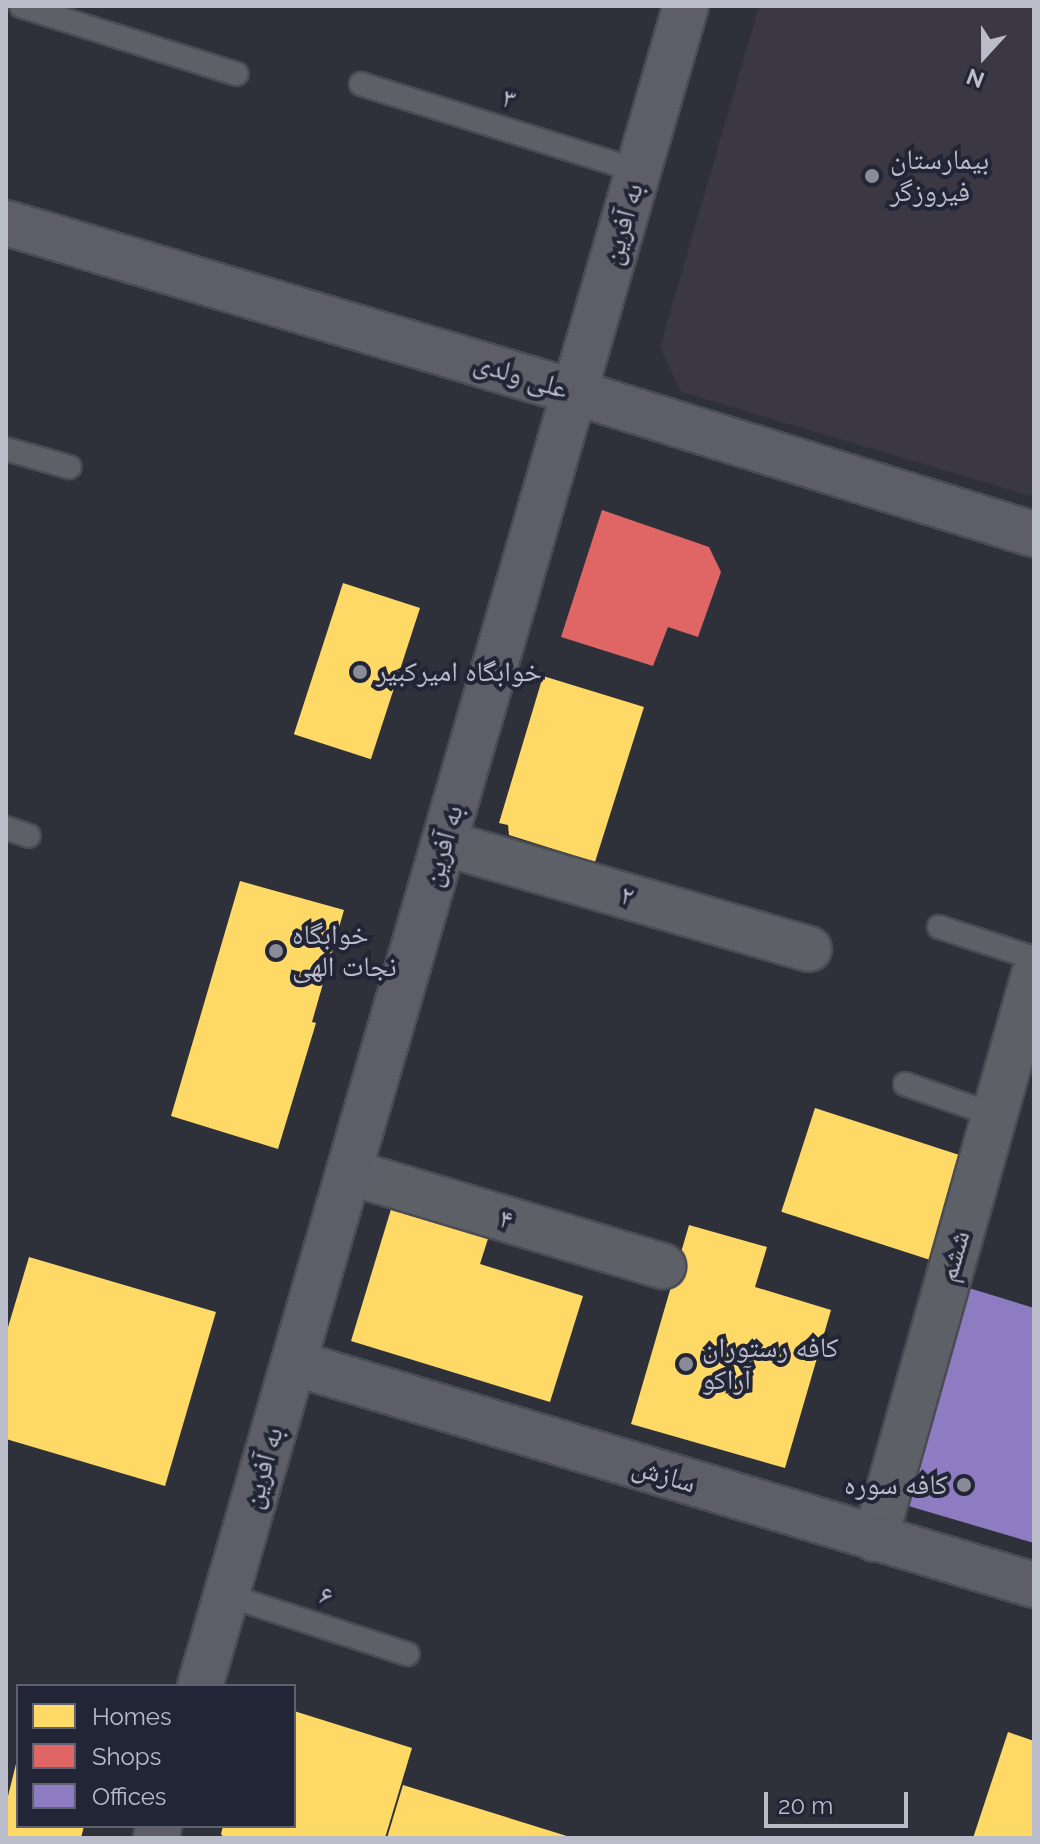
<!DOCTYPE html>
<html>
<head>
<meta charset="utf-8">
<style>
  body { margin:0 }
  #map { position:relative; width:1040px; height:1844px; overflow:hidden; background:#2e313a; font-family:Raleway,"Noto Naskh Arabic",sans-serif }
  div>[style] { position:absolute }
  .medical>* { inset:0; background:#3b3743 }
  .homes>* { inset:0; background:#ffd966; transform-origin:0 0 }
  .shops>* { inset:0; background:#e06666 }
  .offices>* { inset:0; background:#8e7cc3 }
  .roads { filter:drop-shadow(2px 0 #4a4c53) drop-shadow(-2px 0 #4a4c53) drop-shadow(0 2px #4a4c53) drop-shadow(0 -2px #4a4c53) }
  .lane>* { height:22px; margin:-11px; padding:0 11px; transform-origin:11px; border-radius:11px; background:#5e6068 }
  .street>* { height:44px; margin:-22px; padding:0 22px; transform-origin:22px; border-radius:22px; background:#5e6068 }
  .secondary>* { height:44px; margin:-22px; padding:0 22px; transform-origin:22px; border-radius:22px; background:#5d5e67 }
  .dots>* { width:22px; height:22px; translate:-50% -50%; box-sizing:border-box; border:4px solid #222535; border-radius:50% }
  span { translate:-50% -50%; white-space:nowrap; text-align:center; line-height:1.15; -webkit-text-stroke:8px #222535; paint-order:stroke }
  .street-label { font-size:28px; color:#babcca }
  .poi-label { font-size:28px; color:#babcca }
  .left { translate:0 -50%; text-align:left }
  .right { translate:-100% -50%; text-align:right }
  .frame { position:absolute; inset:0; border:8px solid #babcca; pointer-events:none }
  .legend { position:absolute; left:16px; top:1684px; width:280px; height:144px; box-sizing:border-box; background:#222535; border:2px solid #5f6171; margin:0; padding:10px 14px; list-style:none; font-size:24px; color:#babcca }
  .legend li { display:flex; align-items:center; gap:16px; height:40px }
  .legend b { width:40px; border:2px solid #5f6171 }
  .north { position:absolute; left:944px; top:16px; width:80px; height:80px; -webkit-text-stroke:6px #222535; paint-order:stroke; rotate:201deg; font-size:22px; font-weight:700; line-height:32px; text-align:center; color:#babcca }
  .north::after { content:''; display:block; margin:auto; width:28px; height:36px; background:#babcca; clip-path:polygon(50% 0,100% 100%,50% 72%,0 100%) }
  .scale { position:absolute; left:764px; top:1792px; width:144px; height:36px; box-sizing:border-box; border:4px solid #babcca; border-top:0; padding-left:10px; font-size:24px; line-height:28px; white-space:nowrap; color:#babcca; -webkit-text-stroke:6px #222535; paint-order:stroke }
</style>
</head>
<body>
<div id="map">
  <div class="medical">
    <i style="clip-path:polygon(759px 6px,1034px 6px,1034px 497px,681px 392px,660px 347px)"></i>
  </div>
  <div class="homes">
    <i style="left:343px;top:583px;width:81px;height:159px;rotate:18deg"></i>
    <i style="clip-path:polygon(543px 676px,644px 707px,595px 862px,509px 835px,508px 825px,499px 823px)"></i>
    <i style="clip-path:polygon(240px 881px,344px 910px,312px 1022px,316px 1023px,278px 1149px,171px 1116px)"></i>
    <i style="left:815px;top:1108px;width:155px;height:109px;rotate:18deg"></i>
    <i style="clip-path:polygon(395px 1196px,492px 1226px,480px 1264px,583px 1296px,550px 1402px,351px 1341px)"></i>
    <i style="clip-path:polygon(689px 1225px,767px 1247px,755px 1287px,831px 1310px,785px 1468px,631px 1424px)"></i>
    <i style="clip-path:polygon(29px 1257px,216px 1312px,165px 1486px,6px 1439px,6px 1334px)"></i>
    <i style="clip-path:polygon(294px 1711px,412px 1748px,385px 1838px,224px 1838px,221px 1834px,223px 1826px,294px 1826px)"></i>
    <i style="clip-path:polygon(1008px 1732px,1034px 1741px,1034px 1838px,973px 1838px)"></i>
    <i style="clip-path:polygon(17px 1760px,18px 1826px,84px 1826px,81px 1838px,6px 1838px,6px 1804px)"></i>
    <i style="clip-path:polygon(403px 1785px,570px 1837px,570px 1838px,387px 1838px)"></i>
  </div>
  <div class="shops">
    <i style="clip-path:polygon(602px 510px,709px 547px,721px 572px,698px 637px,668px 627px,653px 666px,561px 637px)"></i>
  </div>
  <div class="offices">
    <i style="clip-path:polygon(959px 1285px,1034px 1308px,1034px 1543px,895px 1502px)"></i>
  </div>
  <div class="roads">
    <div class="lane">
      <i style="left:21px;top:6px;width:226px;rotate:17.5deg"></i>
      <i style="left:361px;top:84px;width:290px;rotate:17.4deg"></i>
      <i style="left:6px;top:449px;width:66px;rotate:15.9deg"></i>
      <i style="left:6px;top:828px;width:24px;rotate:19deg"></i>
      <i style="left:939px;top:927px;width:100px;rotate:18.1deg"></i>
      <i style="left:905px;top:1084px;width:94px;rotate:19.2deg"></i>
      <i style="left:226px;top:1595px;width:191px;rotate:18deg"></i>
    </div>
    <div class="street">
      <i style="left:444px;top:843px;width:380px;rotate:16.2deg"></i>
      <i style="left:349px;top:1172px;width:328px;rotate:16.7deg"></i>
      <i style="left:875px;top:1539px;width:586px;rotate:-74.26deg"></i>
    </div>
    <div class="secondary">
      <i style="left:6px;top:223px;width:593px;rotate:16.57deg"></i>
      <i style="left:574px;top:392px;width:481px;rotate:17.2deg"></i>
      <i style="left:294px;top:1363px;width:773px;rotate:16.7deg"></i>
      <i style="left:200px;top:1686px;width:1749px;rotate:-73.87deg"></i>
      <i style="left:156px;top:1838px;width:12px;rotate:-76deg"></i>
    </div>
  </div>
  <div class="dots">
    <i style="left:872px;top:176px;background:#898b98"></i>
    <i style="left:360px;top:672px;background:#898b98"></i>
    <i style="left:276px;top:951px;background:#898b98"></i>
    <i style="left:686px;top:1364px;background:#898b98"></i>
    <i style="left:964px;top:1485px;background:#898b98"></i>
  </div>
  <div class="street-label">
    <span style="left:509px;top:99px;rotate:17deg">۳</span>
    <span style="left:623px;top:224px;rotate:-74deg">به آفرین</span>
    <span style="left:521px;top:376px;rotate:17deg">علی ولدی</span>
    <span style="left:443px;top:846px;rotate:-74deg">به آفرین</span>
    <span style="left:627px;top:896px;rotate:16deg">۲</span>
    <span style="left:506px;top:1219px;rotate:17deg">۴</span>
    <span style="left:954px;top:1256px;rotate:-74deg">ششم</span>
    <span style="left:263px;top:1468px;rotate:-74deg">به آفرین</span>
    <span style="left:664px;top:1475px;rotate:17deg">سازش</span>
    <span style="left:326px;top:1596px;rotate:18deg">۶</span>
  </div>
  <div class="poi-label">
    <span class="left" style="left:890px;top:176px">بیمارستان<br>فیروزگر</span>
    <span class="left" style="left:376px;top:672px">خوابگاه امیرکبیر</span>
    <span class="left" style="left:292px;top:951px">خوابگاه<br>نجات الهی</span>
    <span class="left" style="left:702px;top:1364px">کافه رستوران<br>آراکو</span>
    <span class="right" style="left:948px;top:1485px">کافه سوره</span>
  </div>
  <div class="frame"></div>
  <ul class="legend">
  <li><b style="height:22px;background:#ffd966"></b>Homes</li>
  <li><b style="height:22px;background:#e06666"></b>Shops</li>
  <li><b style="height:22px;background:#8e7cc3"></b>Offices</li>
  </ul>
  <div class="north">N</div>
  <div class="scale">20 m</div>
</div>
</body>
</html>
